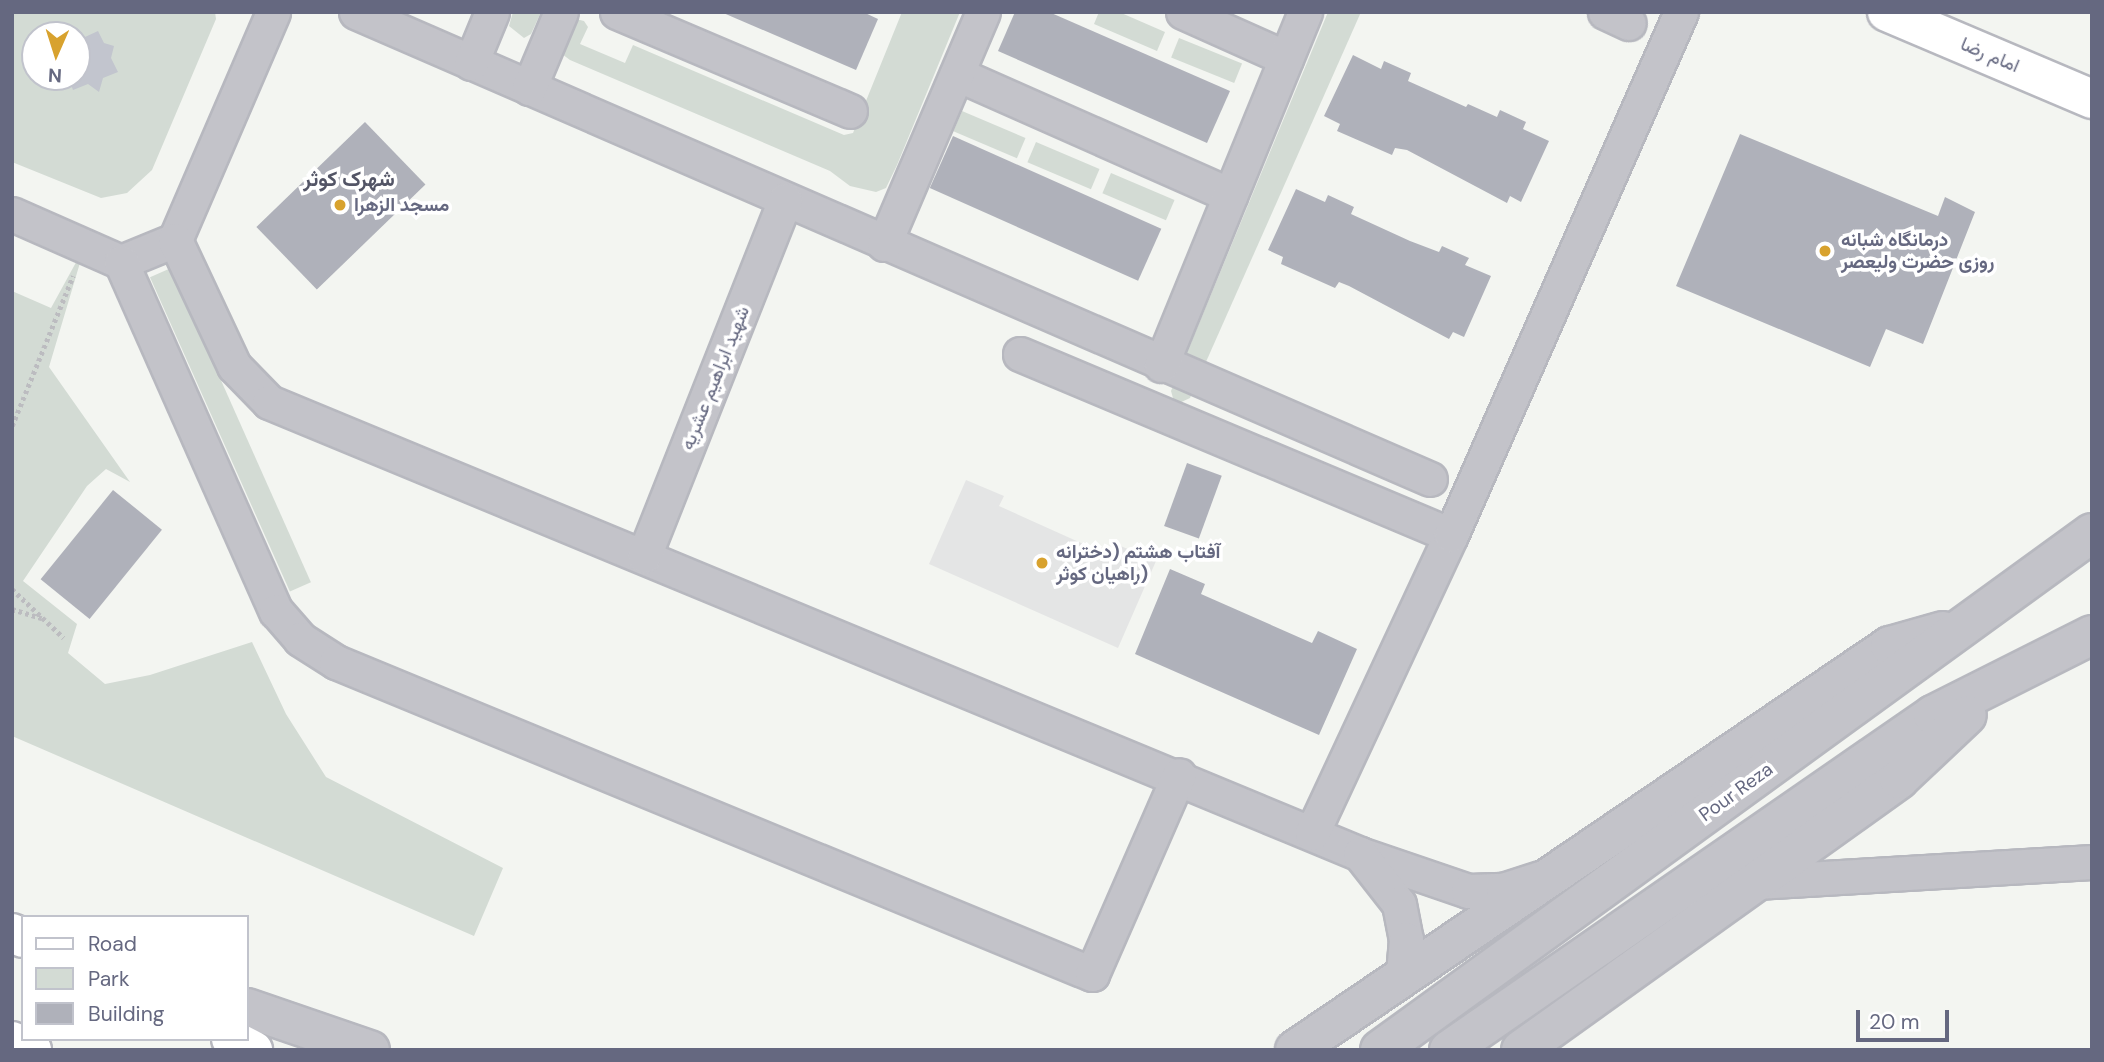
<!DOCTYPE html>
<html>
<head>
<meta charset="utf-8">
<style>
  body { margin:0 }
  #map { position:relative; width:2104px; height:1062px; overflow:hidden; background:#f3f5f1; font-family:"DM Sans",Vazirmatn,sans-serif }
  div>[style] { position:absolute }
  .built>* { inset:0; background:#e4e5e5 }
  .green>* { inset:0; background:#d3dbd4; transform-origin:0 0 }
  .water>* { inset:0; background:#c2c5ce }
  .building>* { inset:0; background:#afb1ba; transform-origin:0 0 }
  .path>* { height:4.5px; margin-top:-2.25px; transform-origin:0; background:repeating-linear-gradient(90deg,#bcbcc0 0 3.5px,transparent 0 7px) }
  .roads { filter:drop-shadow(2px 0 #b7b8bf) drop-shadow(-2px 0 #b7b8bf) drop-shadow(0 2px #b7b8bf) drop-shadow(0 -2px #b7b8bf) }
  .minor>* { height:33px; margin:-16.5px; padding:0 16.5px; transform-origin:16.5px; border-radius:16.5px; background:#c3c3c9 }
  .tertiary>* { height:38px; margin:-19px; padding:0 19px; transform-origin:19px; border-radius:19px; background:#c3c3c9 }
  .secondary>* { height:38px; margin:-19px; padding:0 19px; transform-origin:19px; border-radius:19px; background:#fff }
  .trunk>* { height:38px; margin:-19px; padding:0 19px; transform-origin:19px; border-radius:19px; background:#fff }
  .dots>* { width:19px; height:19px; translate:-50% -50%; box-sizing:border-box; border:4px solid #fff; border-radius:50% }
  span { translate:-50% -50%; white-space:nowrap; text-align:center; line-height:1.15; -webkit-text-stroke:7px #fff; paint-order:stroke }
  .street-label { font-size:19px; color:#656880 }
  .poi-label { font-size:19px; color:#656880; font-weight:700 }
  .left { translate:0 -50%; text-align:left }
  .neighbourhood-label { font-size:21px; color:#535566; font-weight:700 }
  .frame { position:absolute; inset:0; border:14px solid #656880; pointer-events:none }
  .legend { position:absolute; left:21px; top:915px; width:228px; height:126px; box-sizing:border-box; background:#fff; border:2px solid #c1c3cc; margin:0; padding:9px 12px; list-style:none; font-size:21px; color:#656880 }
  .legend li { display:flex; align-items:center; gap:14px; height:35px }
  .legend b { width:35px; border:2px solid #c1c3cc }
  .north { position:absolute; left:21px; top:21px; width:70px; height:70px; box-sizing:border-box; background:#fff; border:2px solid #c1c3cc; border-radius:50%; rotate:183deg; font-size:19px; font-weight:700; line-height:28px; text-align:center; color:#656880 }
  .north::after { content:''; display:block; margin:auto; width:24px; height:32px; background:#d8a22e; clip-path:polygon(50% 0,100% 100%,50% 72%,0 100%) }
  .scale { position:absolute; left:1856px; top:1010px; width:93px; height:32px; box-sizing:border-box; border:4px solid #656880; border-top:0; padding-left:9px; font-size:21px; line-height:24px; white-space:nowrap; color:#656880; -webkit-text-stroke:5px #fff; paint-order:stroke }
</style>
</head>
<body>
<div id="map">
  <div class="built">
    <i style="clip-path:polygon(966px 480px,1004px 496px,999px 506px,1110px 556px,1116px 544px,1156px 561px,1118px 648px,929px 564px)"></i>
  </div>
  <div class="green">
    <i style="clip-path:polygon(evenodd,12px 12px,215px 12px,216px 19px,152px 170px,127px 193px,101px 198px,12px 162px,12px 12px,35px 35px,77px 35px,77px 77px,35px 77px,35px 35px)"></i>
    <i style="clip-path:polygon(513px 12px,541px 12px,531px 34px,524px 38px,509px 26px)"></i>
    <i style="clip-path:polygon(902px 12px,960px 12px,897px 165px,886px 188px,876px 192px,850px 186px,830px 171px,570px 60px,558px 51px,576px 19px,584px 21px,588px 27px,580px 44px,625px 63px,633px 45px,844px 135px,853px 133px)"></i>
    <i style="clip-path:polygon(1099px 12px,1119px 12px,1165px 32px,1157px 51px,1094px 24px)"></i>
    <i style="clip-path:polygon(1328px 12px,1361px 12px,1190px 398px,1175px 405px,1171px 391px)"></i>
    <i style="left:1179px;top:38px;width:68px;height:21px;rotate:22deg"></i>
    <i style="left:962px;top:111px;width:69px;height:22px;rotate:23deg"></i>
    <i style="left:1036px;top:142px;width:69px;height:22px;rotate:23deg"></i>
    <i style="left:1111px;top:173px;width:69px;height:22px;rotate:23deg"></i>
    <i style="clip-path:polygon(85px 246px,49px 367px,130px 482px,106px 469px,87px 486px,23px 581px,77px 624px,68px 653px,105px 684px,150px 675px,252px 642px,286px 714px,326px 777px,503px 868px,474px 936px,12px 736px,12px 291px,51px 308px)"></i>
    <i style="left:171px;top:268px;width:344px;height:23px;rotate:66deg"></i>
  </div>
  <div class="water">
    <i style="clip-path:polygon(72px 31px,85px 37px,98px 31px,104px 43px,114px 46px,111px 58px,118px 72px,103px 78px,99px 92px,88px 84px,73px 90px,68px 77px,77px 77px,77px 35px)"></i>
  </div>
  <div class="building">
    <i style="clip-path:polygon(721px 12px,863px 12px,878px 19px,856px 70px)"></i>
    <i style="clip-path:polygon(1015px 12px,1049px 12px,1230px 91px,1207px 143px,998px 51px)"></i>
    <i style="clip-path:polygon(1353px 55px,1381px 69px,1384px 61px,1411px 73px,1408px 81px,1466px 107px,1468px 104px,1497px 117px,1500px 110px,1526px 122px,1523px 129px,1549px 141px,1521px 202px,1510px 196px,1507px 203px,1407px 150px,1395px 148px,1392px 155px,1337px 131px,1340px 124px,1324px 116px)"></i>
    <i style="left:365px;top:122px;width:87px;height:151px;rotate:46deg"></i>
    <i style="clip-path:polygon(1740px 134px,1938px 216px,1945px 197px,1975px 212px,1923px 344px,1886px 329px,1870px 367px,1676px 286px)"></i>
    <i style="left:953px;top:136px;width:228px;height:57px;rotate:24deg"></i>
    <i style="clip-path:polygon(1296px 189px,1325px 202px,1328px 195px,1354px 207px,1351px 214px,1410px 241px,1439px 252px,1442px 246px,1469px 258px,1465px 265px,1491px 276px,1464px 337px,1453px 332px,1449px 339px,1349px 286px,1339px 282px,1335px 288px,1281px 264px,1283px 257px,1268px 250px)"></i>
    <i style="left:1187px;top:463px;width:37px;height:67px;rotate:20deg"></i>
    <i style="left:113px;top:490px;width:63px;height:115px;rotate:39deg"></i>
    <i style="clip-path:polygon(1170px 569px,1205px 584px,1201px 594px,1312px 643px,1318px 631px,1357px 649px,1319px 735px,1135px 654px)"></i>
  </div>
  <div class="path">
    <i style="left:12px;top:426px;width:162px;rotate:-67.9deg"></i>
    <i style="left:12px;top:589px;width:71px;rotate:43.3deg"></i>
    <i style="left:12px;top:609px;width:31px;rotate:17deg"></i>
  </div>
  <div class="roads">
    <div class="minor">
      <i style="left:356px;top:12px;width:1171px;rotate:23.5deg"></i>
      <i style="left:617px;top:12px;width:253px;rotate:23deg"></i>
      <i style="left:1183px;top:12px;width:113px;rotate:24.1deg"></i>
      <i style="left:1605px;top:12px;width:26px;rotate:25deg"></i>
      <i style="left:471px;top:63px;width:55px;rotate:-67.6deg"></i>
      <i style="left:957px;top:74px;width:299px;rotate:23.9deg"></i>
      <i style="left:529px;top:88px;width:82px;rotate:-67.2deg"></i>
      <i style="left:12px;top:214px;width:119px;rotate:23.8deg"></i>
      <i style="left:121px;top:262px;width:58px;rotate:-22.2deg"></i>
      <i style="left:175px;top:240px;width:248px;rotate:-66.7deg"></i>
      <i style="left:175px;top:240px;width:139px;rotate:64.9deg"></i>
      <i style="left:234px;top:366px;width:50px;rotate:45.8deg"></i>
      <i style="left:269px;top:402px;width:1181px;rotate:22.5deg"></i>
      <i style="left:1360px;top:854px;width:114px;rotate:18.9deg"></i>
      <i style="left:1468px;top:891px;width:35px;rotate:-2deg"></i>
      <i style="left:1503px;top:890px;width:39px;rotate:-18deg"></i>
      <i style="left:884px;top:244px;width:252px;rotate:-66.9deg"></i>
      <i style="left:121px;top:262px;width:382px;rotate:66.1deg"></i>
      <i style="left:276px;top:611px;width:37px;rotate:49deg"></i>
      <i style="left:300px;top:639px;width:43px;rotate:32.6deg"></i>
      <i style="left:336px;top:662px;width:818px;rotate:22.43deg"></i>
      <i style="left:1092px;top:974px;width:217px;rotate:-66.4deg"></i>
      <i style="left:1020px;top:354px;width:467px;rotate:22.8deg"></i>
      <i style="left:1161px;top:365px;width:381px;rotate:-67.8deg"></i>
      <i style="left:644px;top:556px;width:383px;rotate:-68.4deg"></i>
      <i style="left:1312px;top:833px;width:329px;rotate:-65deg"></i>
      <i style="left:1451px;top:535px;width:571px;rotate:-66.26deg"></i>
      <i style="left:1360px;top:854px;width:63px;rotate:52deg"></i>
      <i style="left:1399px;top:904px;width:36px;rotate:79deg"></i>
      <i style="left:1406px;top:939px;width:38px;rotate:95deg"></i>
      <i style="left:1756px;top:882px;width:337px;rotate:-3.4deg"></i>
    </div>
    <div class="tertiary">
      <i style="left:247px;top:1008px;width:130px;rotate:18.9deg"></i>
      <i style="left:1295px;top:1050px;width:719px;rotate:-34.18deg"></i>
      <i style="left:1890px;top:646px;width:55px;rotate:-15.8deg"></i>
      <i style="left:1380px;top:1050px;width:880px;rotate:-35.98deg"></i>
      <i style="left:1449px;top:1050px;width:589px;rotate:-34.69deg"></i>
      <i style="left:1933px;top:715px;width:178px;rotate:-26.7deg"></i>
      <i style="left:1521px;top:1050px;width:465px;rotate:-35.6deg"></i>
      <i style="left:1899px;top:779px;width:93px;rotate:-43.3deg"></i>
    </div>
    <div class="secondary">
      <i style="left:1887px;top:12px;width:223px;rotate:23deg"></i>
    </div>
    <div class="trunk">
      <i style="left:12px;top:933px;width:12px;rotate:24deg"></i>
      <i style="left:231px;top:1039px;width:25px;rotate:27deg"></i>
      <i style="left:12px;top:1041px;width:22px;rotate:24deg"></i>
    </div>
  </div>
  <div class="dots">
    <i style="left:340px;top:205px;background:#d8a22e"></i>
    <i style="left:1825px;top:251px;background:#d8a22e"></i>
    <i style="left:1042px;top:563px;background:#d8a22e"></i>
  </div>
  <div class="street-label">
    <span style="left:1990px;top:55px;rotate:23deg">امام رضا</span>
    <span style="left:715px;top:378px;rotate:-68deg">شهید ابراهیم عشریه</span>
    <span style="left:1736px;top:792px;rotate:-36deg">Pour Reza</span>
  </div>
  <div class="poi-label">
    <span class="left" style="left:354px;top:205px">مسجد الزهرا</span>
    <span class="left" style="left:1841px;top:251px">درمانگاه شبانه<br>روزی حضرت ولیعصر</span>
    <span class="left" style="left:1056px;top:563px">آفتاب هشتم (دخترانه<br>راهیان کوثر)</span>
  </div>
  <div class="neighbourhood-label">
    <span style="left:349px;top:179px">شهرک کوثر</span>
  </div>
  <div class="frame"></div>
  <ul class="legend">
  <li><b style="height:9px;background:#fff"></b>Road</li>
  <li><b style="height:19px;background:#d3dbd4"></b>Park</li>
  <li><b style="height:19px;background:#afb1ba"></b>Building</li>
  </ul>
  <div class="north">N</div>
  <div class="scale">20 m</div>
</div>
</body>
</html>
